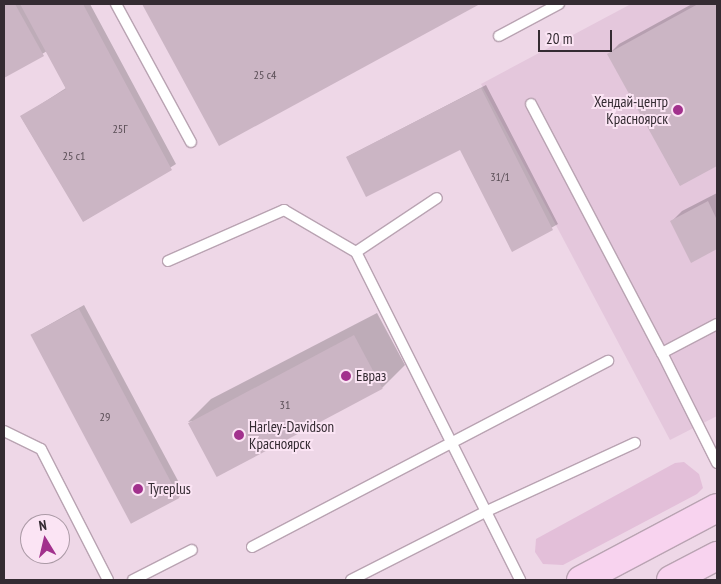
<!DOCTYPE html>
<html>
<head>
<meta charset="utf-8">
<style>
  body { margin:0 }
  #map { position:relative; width:721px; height:584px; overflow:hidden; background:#eed7e7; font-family:"PT Sans Narrow",sans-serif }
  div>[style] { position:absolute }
  .built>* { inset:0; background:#e4c7dc }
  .green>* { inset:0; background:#e3bfd9 }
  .shadow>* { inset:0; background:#0003 }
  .building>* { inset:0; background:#cbb5c4; transform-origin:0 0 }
  .roads { filter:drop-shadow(1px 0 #b9a3b2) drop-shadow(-1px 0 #b9a3b2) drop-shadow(0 1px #b9a3b2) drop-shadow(0 -1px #b9a3b2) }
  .lane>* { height:10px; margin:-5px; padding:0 5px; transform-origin:5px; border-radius:5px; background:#fff }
  .primary>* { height:28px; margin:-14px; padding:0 14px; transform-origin:14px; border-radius:14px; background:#f8d3ef }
  .dots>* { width:14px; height:14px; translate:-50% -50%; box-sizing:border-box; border:2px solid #fbe4f4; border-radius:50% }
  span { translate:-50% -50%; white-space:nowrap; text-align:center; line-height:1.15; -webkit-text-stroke:4px #fbe4f4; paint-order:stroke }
  .number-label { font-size:12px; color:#5a4e56 }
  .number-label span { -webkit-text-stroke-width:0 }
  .poi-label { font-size:15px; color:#342b32 }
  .right { translate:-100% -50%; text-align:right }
  .left { translate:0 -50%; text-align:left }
  .frame { position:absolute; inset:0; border:5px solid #342b32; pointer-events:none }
  .north { position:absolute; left:20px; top:514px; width:50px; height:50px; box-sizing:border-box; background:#fbe4f4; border:1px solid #ab9aa6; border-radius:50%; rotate:351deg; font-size:14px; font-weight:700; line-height:20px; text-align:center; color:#342b32 }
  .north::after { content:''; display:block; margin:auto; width:18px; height:22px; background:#a2318d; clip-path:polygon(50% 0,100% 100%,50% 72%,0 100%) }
  .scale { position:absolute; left:538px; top:30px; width:74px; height:22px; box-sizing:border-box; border:2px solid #342b32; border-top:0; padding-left:6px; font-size:15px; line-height:18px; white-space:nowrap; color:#342b32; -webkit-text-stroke:4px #fbe4f4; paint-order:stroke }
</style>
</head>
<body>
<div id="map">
  <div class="built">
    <i style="clip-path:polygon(631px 4px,717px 4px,717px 416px,670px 440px,481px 84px)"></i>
  </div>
  <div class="green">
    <i style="clip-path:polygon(684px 462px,699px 474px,703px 488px,697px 494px,563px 565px,543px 564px,535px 552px,536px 539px,675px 463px)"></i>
  </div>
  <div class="shadow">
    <i style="clip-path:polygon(4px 4px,90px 4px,176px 164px,84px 221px,21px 117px,66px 88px,47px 51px,4px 77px)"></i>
    <i style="clip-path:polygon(144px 4px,478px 4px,219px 144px)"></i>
    <i style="clip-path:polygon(692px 4px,717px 4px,717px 164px,680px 185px,609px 54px,619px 44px)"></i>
    <i style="clip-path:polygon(486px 85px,558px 224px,512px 250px,460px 148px,347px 157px)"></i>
    <i style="clip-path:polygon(717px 193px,717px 248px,692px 261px,672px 221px,682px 211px)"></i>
    <i style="clip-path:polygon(84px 305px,184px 492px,179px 497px,31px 335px)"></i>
    <i style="clip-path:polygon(377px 313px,405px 365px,382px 388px,188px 422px,211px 399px)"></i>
  </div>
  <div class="building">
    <i style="clip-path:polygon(4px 4px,15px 4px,44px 56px,4px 78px)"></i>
    <i style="clip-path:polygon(20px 4px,83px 4px,172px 170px,83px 222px,20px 116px,66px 89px)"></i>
    <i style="clip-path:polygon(142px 4px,480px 4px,219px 146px)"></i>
    <i style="clip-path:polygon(698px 4px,717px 4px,717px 166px,680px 186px,607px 54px)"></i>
    <i style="clip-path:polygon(481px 88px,553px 230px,512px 252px,460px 150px,366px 197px,346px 157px)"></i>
    <i style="clip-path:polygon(708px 201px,717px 220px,717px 249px,691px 263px,670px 221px)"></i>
    <i style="left:79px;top:309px;width:214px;height:55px;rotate:62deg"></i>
    <i style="left:354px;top:335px;width:61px;height:188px;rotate:62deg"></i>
  </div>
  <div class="roads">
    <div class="lane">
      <i style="left:116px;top:4px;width:157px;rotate:61.5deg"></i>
      <i style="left:499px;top:36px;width:68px;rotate:-28.1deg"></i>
      <i style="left:531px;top:104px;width:281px;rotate:62.3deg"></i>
      <i style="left:356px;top:252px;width:97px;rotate:-33.7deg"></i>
      <i style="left:168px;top:261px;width:127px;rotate:-23.7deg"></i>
      <i style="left:284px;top:210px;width:83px;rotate:30.3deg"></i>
      <i style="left:356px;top:252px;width:367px;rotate:63.4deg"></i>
      <i style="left:717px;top:324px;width:62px;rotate:152.2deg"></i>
      <i style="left:662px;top:353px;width:123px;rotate:63.4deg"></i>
      <i style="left:4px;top:431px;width:41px;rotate:25.9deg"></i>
      <i style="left:41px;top:449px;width:147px;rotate:62.9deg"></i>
      <i style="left:252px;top:547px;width:402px;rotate:-27.6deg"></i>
      <i style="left:133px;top:580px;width:66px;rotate:-27deg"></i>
      <i style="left:351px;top:580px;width:153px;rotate:-26.9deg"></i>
      <i style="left:487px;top:511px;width:163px;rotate:-24.7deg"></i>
    </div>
    <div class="primary">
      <i style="left:581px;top:580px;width:154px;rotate:-27.9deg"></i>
      <i style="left:671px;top:580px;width:52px;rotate:-27.6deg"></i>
    </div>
  </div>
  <div class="dots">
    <i style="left:678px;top:110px;background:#a2318d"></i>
    <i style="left:346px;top:376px;background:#a2318d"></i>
    <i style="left:239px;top:435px;background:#a2318d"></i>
    <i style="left:138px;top:489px;background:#a2318d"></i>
  </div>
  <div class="number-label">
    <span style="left:265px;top:75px">25 с4</span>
    <span style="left:120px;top:129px">25Г</span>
    <span style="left:74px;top:156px">25 с1</span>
    <span style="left:500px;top:177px">31/1</span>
    <span style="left:285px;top:405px">31</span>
    <span style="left:105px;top:417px">29</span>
  </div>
  <div class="poi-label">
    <span class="right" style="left:668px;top:110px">Хендай-центр<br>Красноярск</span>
    <span class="left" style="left:356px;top:376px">Евраз</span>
    <span class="left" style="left:249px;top:435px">Harley-Davidson<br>Красноярск</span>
    <span class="left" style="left:148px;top:489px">Tyreplus</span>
  </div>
  <div class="frame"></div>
  <div class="north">N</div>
  <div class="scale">20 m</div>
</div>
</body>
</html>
